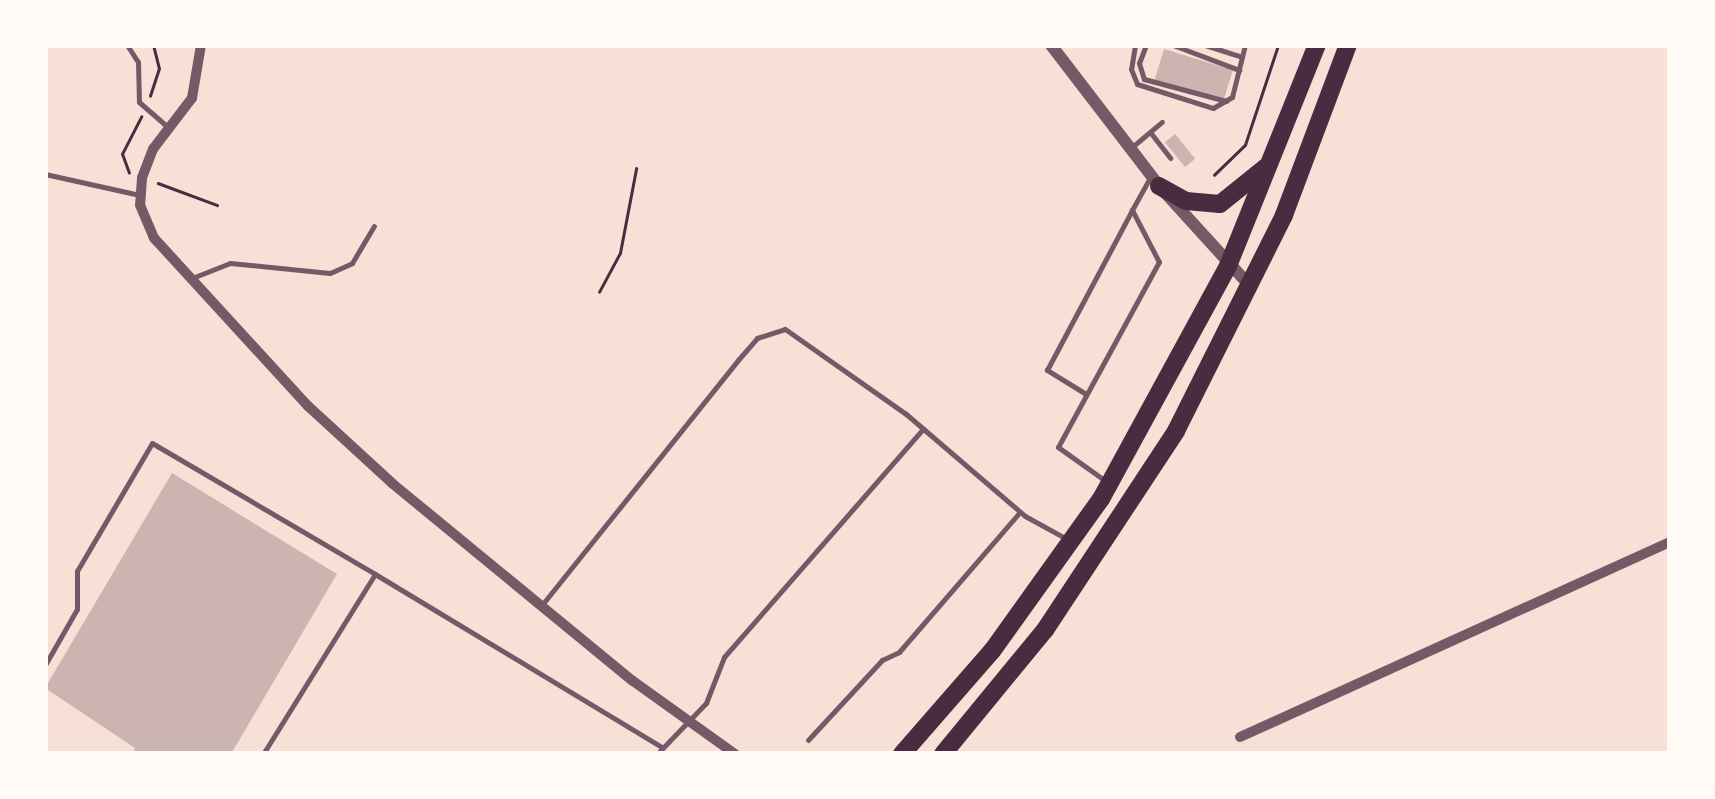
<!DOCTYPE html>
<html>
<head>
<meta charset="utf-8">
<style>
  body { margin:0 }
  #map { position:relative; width:1715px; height:799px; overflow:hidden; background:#f7e1d7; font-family:"Sofia Sans Condensed",sans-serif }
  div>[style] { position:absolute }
  .building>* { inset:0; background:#ccb4b1; transform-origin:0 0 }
  .path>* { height:2.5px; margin:-1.25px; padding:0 1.25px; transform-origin:1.25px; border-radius:1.25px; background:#4a2c40 }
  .service>* { height:5px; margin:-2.5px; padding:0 2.5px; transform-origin:2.5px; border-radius:2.5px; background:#755966 }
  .minor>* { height:10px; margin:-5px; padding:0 5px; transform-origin:5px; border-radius:5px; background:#755966 }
  .tertiary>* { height:12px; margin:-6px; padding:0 6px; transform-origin:6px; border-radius:6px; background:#755966 }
  .trunk>* { height:18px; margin:-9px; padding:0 9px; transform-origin:9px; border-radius:9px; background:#4a2c40 }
  span { translate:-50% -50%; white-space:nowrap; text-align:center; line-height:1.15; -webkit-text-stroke:9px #fffaf5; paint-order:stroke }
  .frame { position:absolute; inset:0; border:48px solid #fffaf5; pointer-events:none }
</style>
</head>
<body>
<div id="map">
  <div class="building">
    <i style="left:1164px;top:49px;width:72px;height:33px;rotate:17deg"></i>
    <i style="left:1175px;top:134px;width:32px;height:13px;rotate:51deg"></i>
    <i style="clip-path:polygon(172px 473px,337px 574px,231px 754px,132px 754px,135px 748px,45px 688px)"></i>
  </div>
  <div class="path">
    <i style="left:150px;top:96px;width:28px;rotate:-72deg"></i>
    <i style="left:159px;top:69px;width:25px;rotate:-104deg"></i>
    <i style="left:129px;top:173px;width:20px;rotate:-110deg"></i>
    <i style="left:122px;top:154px;width:42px;rotate:-62.8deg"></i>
    <i style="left:1214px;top:175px;width:43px;rotate:-44.1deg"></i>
    <i style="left:1245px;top:145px;width:105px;rotate:-71.7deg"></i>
    <i style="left:158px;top:183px;width:63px;rotate:20.4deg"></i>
    <i style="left:599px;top:292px;width:44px;rotate:-61.7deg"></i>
    <i style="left:620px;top:253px;width:86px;rotate:-79.2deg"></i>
  </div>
  <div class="service">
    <i style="left:127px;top:45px;width:20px;rotate:57deg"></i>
    <i style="left:138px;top:62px;width:40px;rotate:88.6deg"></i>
    <i style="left:139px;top:102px;width:40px;rotate:41deg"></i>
    <i style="left:1135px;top:45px;width:24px;rotate:99deg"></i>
    <i style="left:1131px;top:69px;width:16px;rotate:68deg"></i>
    <i style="left:1137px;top:84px;width:80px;rotate:17.5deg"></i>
    <i style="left:1213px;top:108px;width:22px;rotate:-30deg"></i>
    <i style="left:1232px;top:97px;width:54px;rotate:-76deg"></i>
    <i style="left:1146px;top:45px;width:19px;rotate:111deg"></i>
    <i style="left:1139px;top:63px;width:17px;rotate:73deg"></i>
    <i style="left:1144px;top:79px;width:85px;rotate:15deg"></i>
    <i style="left:1173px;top:45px;width:71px;rotate:20.7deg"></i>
    <i style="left:1205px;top:45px;width:38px;rotate:18deg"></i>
    <i style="left:1150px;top:132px;width:33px;rotate:52deg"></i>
    <i style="left:1132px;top:147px;width:39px;rotate:-40deg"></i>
    <i style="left:45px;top:174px;width:97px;rotate:12.5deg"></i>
    <i style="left:192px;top:278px;width:41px;rotate:-21.5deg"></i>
    <i style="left:230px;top:263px;width:100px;rotate:5.7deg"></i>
    <i style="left:330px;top:273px;width:24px;rotate:-24deg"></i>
    <i style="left:352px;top:263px;width:43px;rotate:-59.3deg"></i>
    <i style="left:1086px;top:394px;width:46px;rotate:-148.4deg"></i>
    <i style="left:1047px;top:370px;width:181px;rotate:-62deg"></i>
    <i style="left:1107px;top:482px;width:60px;rotate:-144.5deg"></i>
    <i style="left:1058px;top:447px;width:211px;rotate:-61.4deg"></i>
    <i style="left:1159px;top:262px;width:59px;rotate:-117.4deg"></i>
    <i style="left:1132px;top:210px;width:39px;rotate:-61deg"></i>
    <i style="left:541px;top:606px;width:315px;rotate:-51.3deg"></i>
    <i style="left:738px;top:360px;width:29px;rotate:-49deg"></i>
    <i style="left:757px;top:338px;width:29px;rotate:-18deg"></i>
    <i style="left:785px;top:329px;width:148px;rotate:35.1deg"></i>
    <i style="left:906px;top:414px;width:157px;rotate:40.6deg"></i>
    <i style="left:1025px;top:516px;width:46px;rotate:28.8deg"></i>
    <i style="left:45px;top:665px;width:64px;rotate:-60.3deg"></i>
    <i style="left:77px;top:609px;width:38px;rotate:-90deg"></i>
    <i style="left:77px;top:571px;width:148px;rotate:-59.6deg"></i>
    <i style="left:152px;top:443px;width:259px;rotate:30.4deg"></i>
    <i style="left:808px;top:740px;width:109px;rotate:-47.2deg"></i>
    <i style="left:882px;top:660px;width:19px;rotate:-25deg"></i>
    <i style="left:899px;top:652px;width:185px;rotate:-49.2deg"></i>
    <i style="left:263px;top:754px;width:212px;rotate:-58.1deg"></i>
    <i style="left:375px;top:574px;width:335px;rotate:31.1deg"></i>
    <i style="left:657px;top:754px;width:71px;rotate:-46.1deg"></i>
    <i style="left:706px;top:703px;width:49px;rotate:-68.6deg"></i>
    <i style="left:724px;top:657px;width:303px;rotate:-48.9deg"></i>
  </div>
  <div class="minor">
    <i style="left:201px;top:45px;width:54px;rotate:99.6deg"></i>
    <i style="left:192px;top:98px;width:64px;rotate:127.4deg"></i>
    <i style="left:153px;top:149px;width:31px;rotate:111deg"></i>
    <i style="left:142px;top:178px;width:27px;rotate:94deg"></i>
    <i style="left:140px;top:205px;width:36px;rotate:67deg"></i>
    <i style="left:154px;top:238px;width:228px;rotate:47.5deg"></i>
    <i style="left:308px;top:406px;width:115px;rotate:42.5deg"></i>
    <i style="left:393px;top:484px;width:310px;rotate:39.4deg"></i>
    <i style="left:633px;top:681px;width:125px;rotate:35.6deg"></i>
    <i style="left:1240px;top:737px;width:472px;rotate:-24.4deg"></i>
  </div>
  <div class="tertiary">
    <i style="left:1051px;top:45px;width:178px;rotate:52.5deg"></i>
    <i style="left:1159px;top:186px;width:137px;rotate:47.7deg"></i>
  </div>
  <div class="trunk">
    <i style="left:1159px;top:186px;width:31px;rotate:29deg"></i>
    <i style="left:1186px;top:201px;width:34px;rotate:5deg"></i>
    <i style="left:1220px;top:204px;width:59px;rotate:-38.8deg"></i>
    <i style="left:902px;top:754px;width:137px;rotate:-48.9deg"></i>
    <i style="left:992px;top:651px;width:187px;rotate:-54.4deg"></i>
    <i style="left:1101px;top:499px;width:265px;rotate:-61.4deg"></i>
    <i style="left:1228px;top:266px;width:238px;rotate:-68.1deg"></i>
    <i style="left:943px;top:754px;width:161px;rotate:-50.6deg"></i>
    <i style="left:1045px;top:630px;width:238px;rotate:-56.6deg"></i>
    <i style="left:1176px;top:431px;width:241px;rotate:-63.4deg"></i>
    <i style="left:1284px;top:215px;width:182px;rotate:-69.4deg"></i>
  </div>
  <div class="frame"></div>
</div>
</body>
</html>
